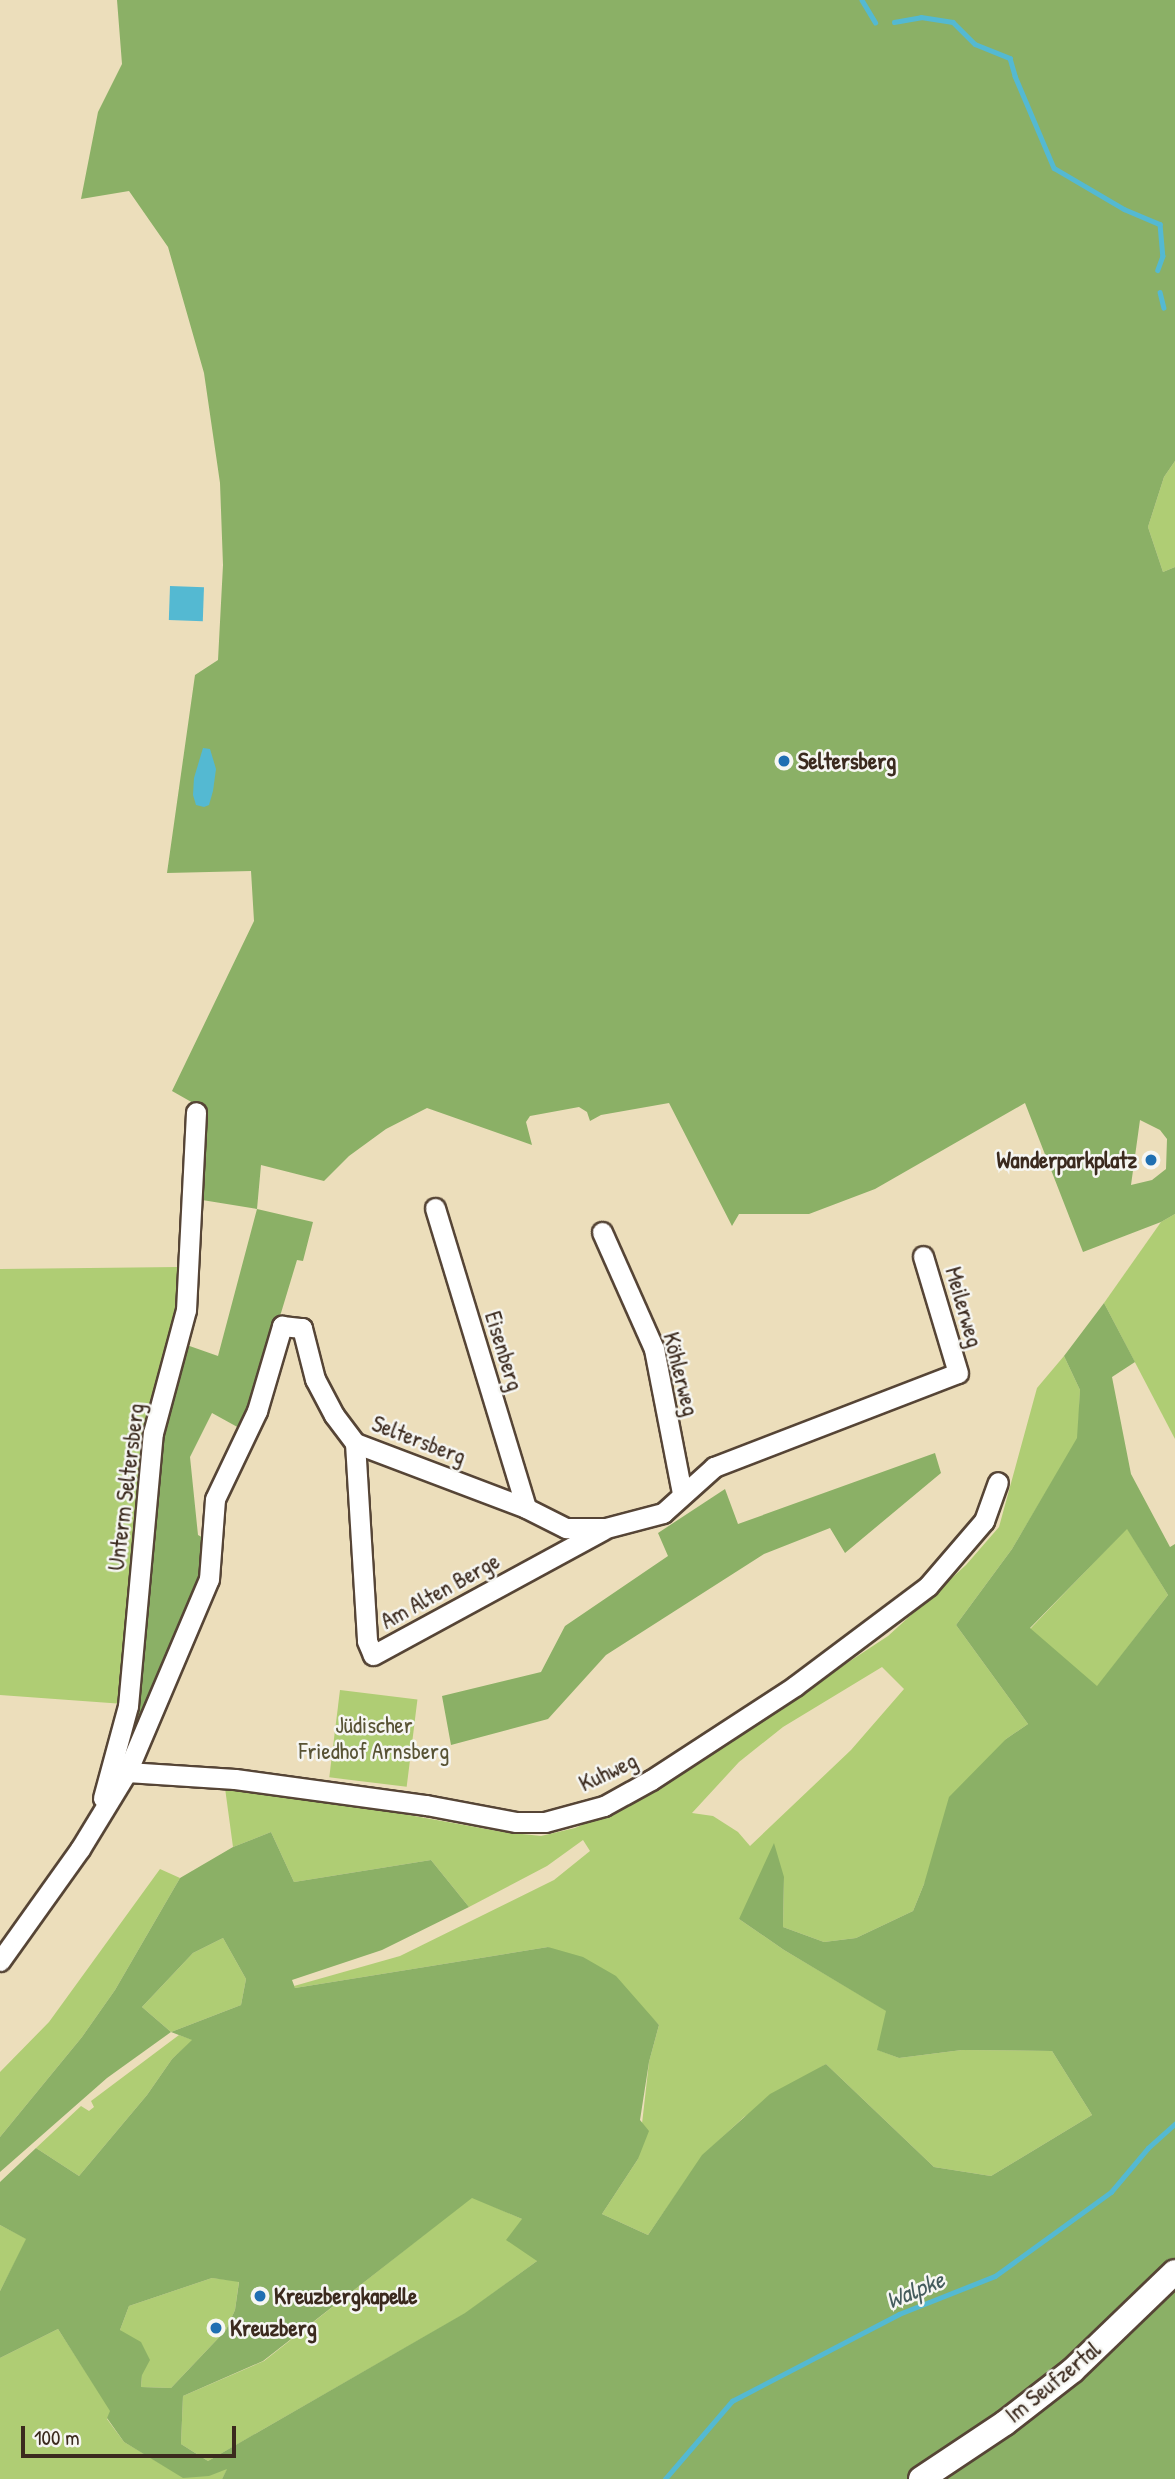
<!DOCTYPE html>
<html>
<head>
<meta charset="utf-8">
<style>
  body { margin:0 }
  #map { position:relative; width:1175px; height:2479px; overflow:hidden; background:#ecdebb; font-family:"Patrick Hand",sans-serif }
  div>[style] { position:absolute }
  .green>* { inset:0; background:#afcd74; transform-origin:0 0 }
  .forest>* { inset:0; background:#8bb066 }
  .water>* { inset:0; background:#54b9d2; transform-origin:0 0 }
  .stream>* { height:4.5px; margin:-2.25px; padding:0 2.25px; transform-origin:2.25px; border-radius:2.25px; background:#54b9d2 }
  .roads { filter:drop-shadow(2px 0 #564536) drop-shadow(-2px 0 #564536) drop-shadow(0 2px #564536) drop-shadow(0 -2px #564536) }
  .minor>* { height:19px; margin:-9.5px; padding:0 9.5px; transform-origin:9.5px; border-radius:9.5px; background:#fff }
  .major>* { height:24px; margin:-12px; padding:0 12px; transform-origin:12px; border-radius:12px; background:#fff }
  .dots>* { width:19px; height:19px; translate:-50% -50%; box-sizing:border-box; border:4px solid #f6f6f2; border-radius:50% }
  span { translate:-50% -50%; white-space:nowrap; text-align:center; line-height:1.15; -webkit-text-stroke:5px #f6f6f2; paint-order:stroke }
  .poi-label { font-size:23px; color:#3b2a1e; font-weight:700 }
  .left { translate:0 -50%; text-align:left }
  .right { translate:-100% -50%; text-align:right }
  .street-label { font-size:23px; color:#3b2a1e }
  .park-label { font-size:23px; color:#585334 }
  .water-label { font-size:24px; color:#445c5d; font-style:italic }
  .scale { position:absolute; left:21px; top:2426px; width:215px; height:32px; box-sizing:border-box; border:4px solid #3b2a1e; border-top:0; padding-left:9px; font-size:21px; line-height:24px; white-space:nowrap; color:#3b2a1e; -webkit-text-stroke:5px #f6f6f2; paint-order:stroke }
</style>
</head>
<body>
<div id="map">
  <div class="green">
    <i style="clip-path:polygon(1175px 461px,1175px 567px,1163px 572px,1148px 527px,1164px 477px)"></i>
    <i style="clip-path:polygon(1175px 1214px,1175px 1439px,1104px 1303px,1161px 1222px)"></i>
    <i style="clip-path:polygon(178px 1267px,175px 1311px,140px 1461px,137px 1562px,124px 1641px,124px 1704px,0 1695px,0 1269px)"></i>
    <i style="clip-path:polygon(evenodd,1064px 1356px,1080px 1390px,1078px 1438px,1012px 1549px,956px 1625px,1028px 1724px,1006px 1739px,924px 1884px,913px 1911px,856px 1938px,824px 1942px,783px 1927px,784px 1877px,739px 1919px,784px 1950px,887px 2011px,878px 2050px,899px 2058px,962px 2050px,1052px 2051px,1092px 2115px,991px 2176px,934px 2167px,826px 2064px,744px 2117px,703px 2155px,648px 2235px,602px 2214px,638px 2159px,649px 2062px,659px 2025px,650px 2016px,548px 1947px,295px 1988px,294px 1986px,400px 1956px,554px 1880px,590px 1851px,583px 1840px,547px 1866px,469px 1907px,431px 1860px,294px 1882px,271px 1832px,233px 1847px,225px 1788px,331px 1801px,503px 1832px,541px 1836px,575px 1828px,639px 1800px,888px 1636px,966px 1565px,999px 1527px,1037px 1388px,1064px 1356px,882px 1667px,904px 1689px,851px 1750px,750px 1846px,738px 1832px,713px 1816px,692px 1813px,739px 1762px,783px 1727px,882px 1667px)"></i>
    <i style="clip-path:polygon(1127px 1528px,1168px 1595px,1097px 1687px,1030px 1629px)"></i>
    <i style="left:340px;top:1690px;width:78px;height:88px;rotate:7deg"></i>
    <i style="clip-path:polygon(160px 1869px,180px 1878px,115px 1990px,82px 2037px,0 2137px,0 2072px,49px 2022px)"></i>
    <i style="clip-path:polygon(223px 1938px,246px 1979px,241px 2005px,171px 2032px,142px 2007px,193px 1953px)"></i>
    <i style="clip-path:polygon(179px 2035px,193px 2040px,172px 2059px,147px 2095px,79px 2176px,36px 2148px,81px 2106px,89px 2111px,94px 2107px,91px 2101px)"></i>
    <i style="clip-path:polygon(472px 2197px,522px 2219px,537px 2261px,466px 2313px,208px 2461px,181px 2444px,183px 2396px,264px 2361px)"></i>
    <i style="clip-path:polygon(0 2225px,27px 2239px,0 2291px)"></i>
    <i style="clip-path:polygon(212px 2278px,239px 2281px,235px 2310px,226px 2330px,171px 2388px,141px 2387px,142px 2375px,120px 2330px,129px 2306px)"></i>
    <i style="clip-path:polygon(58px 2329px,111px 2411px,107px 2419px,124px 2442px,183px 2477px,228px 2468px,222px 2479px,0 2479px,0 2358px)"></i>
  </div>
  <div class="forest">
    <i style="clip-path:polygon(evenodd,117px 0,1175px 0,1175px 461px,1164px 477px,1148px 527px,1163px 572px,1175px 567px,1175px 1214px,1161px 1222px,1083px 1252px,1025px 1103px,875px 1189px,809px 1214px,739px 1214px,732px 1226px,669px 1103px,601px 1115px,590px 1121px,587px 1112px,579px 1107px,530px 1116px,526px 1122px,532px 1145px,427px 1108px,386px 1129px,349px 1156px,324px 1181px,261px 1165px,257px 1209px,313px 1222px,303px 1261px,297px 1260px,281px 1313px,271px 1330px,269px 1350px,241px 1429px,212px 1413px,190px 1457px,198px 1535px,207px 1540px,204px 1573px,138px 1732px,129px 1729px,155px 1449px,181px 1343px,218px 1356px,257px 1209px,196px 1199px,202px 1108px,172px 1091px,254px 921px,251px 871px,167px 873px,195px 675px,218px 660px,223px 565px,220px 483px,204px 373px,168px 247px,129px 191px,81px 199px,98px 112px,122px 64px,117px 0,1140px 1120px,1160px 1130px,1167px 1139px,1166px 1169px,1152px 1180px,1131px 1185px,1140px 1120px)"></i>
    <i style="clip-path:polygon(evenodd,1104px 1303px,1135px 1362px,1112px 1377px,1131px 1474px,1170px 1547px,1175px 1544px,1175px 2479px,222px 2479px,227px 2469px,209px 2476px,183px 2478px,124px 2442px,107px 2418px,110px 2411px,58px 2329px,0 2358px,0 2291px,26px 2239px,0 2225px,0 2182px,36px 2148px,79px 2176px,147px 2095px,172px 2059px,192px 2040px,171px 2032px,107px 2078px,0 2172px,0 2137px,82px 2037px,115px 1990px,180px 1878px,233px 1847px,271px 1832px,294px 1882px,431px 1860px,469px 1907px,382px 1950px,292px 1980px,295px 1988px,548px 1947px,583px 1957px,616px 1976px,659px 2025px,649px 2062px,640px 2120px,649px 2131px,638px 2159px,602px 2214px,648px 2235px,702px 2155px,770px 2094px,826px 2064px,934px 2167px,991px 2176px,1092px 2115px,1052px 2051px,962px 2050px,899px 2058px,877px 2050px,886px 2011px,784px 1950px,739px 1919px,774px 1843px,784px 1877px,783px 1927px,824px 1942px,856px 1938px,913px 1911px,924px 1884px,949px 1797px,1006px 1739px,1028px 1724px,956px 1625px,1012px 1549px,1077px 1438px,1080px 1390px,1064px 1356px,1104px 1303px,1127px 1529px,1168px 1595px,1097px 1686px,1030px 1628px,1127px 1529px,1104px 1303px,223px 1938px,246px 1979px,241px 2005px,171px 2032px,142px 2007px,193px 1953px,223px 1938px,1104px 1303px,472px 2198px,522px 2219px,506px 2240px,537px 2261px,465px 2313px,208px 2461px,181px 2444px,183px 2396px,263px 2361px,472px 2198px,1104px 1303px,212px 2278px,239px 2282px,235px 2310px,226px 2330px,171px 2388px,141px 2387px,142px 2375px,150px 2360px,141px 2342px,120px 2330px,129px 2306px,212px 2278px)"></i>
    <i style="clip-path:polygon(935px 1453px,941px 1473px,845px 1553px,830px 1528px,764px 1554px,606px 1655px,548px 1719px,451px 1745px,442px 1696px,541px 1672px,565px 1626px,668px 1556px,658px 1533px,725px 1489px,738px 1524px)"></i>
  </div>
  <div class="water">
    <i style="left:170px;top:586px;width:34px;height:34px;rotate:2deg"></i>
    <i style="clip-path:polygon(203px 748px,210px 749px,216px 769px,213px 791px,209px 805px,204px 807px,196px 805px,193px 795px,194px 778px)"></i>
  </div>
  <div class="stream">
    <i style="left:862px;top:0;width:26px;rotate:59deg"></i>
    <i style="left:894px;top:22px;width:27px;rotate:-10deg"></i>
    <i style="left:921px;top:17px;width:32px;rotate:9deg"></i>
    <i style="left:953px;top:22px;width:31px;rotate:45deg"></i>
    <i style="left:975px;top:44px;width:38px;rotate:22deg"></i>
    <i style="left:1010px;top:58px;width:19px;rotate:74deg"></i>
    <i style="left:1015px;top:76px;width:100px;rotate:67deg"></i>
    <i style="left:1054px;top:168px;width:81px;rotate:30.4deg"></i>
    <i style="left:1124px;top:209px;width:39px;rotate:23deg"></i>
    <i style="left:1160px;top:224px;width:32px;rotate:85deg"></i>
    <i style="left:1163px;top:256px;width:15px;rotate:110deg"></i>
    <i style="left:1160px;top:292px;width:16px;rotate:76deg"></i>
    <i style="left:665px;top:2479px;width:103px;rotate:-49.3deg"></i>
    <i style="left:732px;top:2401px;width:188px;rotate:-27.5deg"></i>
    <i style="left:899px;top:2314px;width:103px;rotate:-21.6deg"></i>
    <i style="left:995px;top:2276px;width:143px;rotate:-35.9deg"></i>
    <i style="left:1111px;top:2192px;width:57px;rotate:-49.9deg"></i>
    <i style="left:1148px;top:2148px;width:36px;rotate:-42deg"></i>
  </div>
  <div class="roads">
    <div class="minor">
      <i style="left:435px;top:1208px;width:313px;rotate:73.1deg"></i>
      <i style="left:602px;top:1232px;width:128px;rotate:66deg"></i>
      <i style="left:654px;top:1349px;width:147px;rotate:79deg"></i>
      <i style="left:355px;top:1443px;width:198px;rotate:86.5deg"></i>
      <i style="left:367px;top:1641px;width:15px;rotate:67deg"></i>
      <i style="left:373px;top:1655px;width:262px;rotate:-28.5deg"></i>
      <i style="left:127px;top:1772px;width:108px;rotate:3.7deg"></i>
      <i style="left:235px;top:1779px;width:193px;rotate:7.8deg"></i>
      <i style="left:426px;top:1805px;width:92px;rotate:10.7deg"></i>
      <i style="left:516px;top:1822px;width:29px"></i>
      <i style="left:545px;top:1822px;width:61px;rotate:-15.2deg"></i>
      <i style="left:604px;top:1806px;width:54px;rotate:-29deg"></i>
      <i style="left:651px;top:1780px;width:172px;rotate:-33.1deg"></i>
      <i style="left:795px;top:1686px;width:166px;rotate:-36.9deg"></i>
      <i style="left:928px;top:1586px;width:86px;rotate:-49.3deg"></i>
      <i style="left:984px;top:1521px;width:41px;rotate:-70.3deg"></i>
      <i style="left:103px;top:1798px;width:95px;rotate:-74.8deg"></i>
      <i style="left:128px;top:1706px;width:274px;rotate:-84.8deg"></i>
      <i style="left:153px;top:1433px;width:127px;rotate:-75deg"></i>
      <i style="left:186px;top:1310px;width:198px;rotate:-87.1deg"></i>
      <i style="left:0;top:1961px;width:138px;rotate:-54.5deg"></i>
      <i style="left:80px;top:1849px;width:90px;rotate:-58.6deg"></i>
      <i style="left:127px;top:1772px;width:210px;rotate:-67deg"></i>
      <i style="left:209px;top:1579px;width:80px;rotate:-85.7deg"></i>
      <i style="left:215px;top:1499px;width:98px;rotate:-64.5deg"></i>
      <i style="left:257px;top:1411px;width:89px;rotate:-73.6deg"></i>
      <i style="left:282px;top:1326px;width:20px;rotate:6deg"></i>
      <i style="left:302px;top:1328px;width:53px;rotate:75.7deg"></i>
      <i style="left:315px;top:1379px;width:41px;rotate:62.2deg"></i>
      <i style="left:334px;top:1415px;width:35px;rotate:53deg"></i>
      <i style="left:355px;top:1443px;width:183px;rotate:20.8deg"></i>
      <i style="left:526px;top:1508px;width:45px;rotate:26.6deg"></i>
      <i style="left:566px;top:1528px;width:40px"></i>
      <i style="left:606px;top:1528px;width:59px;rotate:-14.7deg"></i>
      <i style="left:663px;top:1513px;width:69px;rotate:-42deg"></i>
      <i style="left:714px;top:1467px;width:261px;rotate:-21.1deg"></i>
      <i style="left:958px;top:1373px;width:122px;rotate:-106.7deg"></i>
    </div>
    <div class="major">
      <i style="left:921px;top:2479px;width:101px;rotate:-33.7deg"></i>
      <i style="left:1005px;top:2423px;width:86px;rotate:-37.9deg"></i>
      <i style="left:1073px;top:2370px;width:141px;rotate:-43.9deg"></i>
    </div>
  </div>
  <div class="dots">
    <i style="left:784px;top:761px;background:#1f6fb2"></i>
    <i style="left:1151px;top:1160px;background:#1f6fb2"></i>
    <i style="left:260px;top:2296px;background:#1f6fb2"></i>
    <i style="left:216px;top:2328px;background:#1f6fb2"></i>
  </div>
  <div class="poi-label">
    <span class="left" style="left:798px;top:761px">Seltersberg</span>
    <span class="right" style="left:1137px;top:1160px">Wanderparkplatz</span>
    <span class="left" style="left:274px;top:2296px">Kreuzbergkapelle</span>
    <span class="left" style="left:230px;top:2328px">Kreuzberg</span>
  </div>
  <div class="street-label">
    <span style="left:964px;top:1307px;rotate:74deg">Meilerweg</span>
    <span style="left:504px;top:1351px;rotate:73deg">Eisenberg</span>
    <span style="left:681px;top:1374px;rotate:76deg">Köhlerweg</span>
    <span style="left:419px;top:1440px;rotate:21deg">Seltersberg</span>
    <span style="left:126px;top:1487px;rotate:-83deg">Unterm Seltersberg</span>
    <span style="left:440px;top:1591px;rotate:-29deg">Am Alten Berge</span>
    <span style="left:608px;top:1772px;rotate:-25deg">Kuhweg</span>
    <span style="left:1053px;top:2382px;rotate:-39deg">Im Seufzertal</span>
  </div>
  <div class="park-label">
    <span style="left:374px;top:1738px">Jüdischer<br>Friedhof Arnsberg</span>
  </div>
  <div class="water-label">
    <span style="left:915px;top:2290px;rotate:-23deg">Walpke</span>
  </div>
  <div class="scale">100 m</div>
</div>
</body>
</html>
